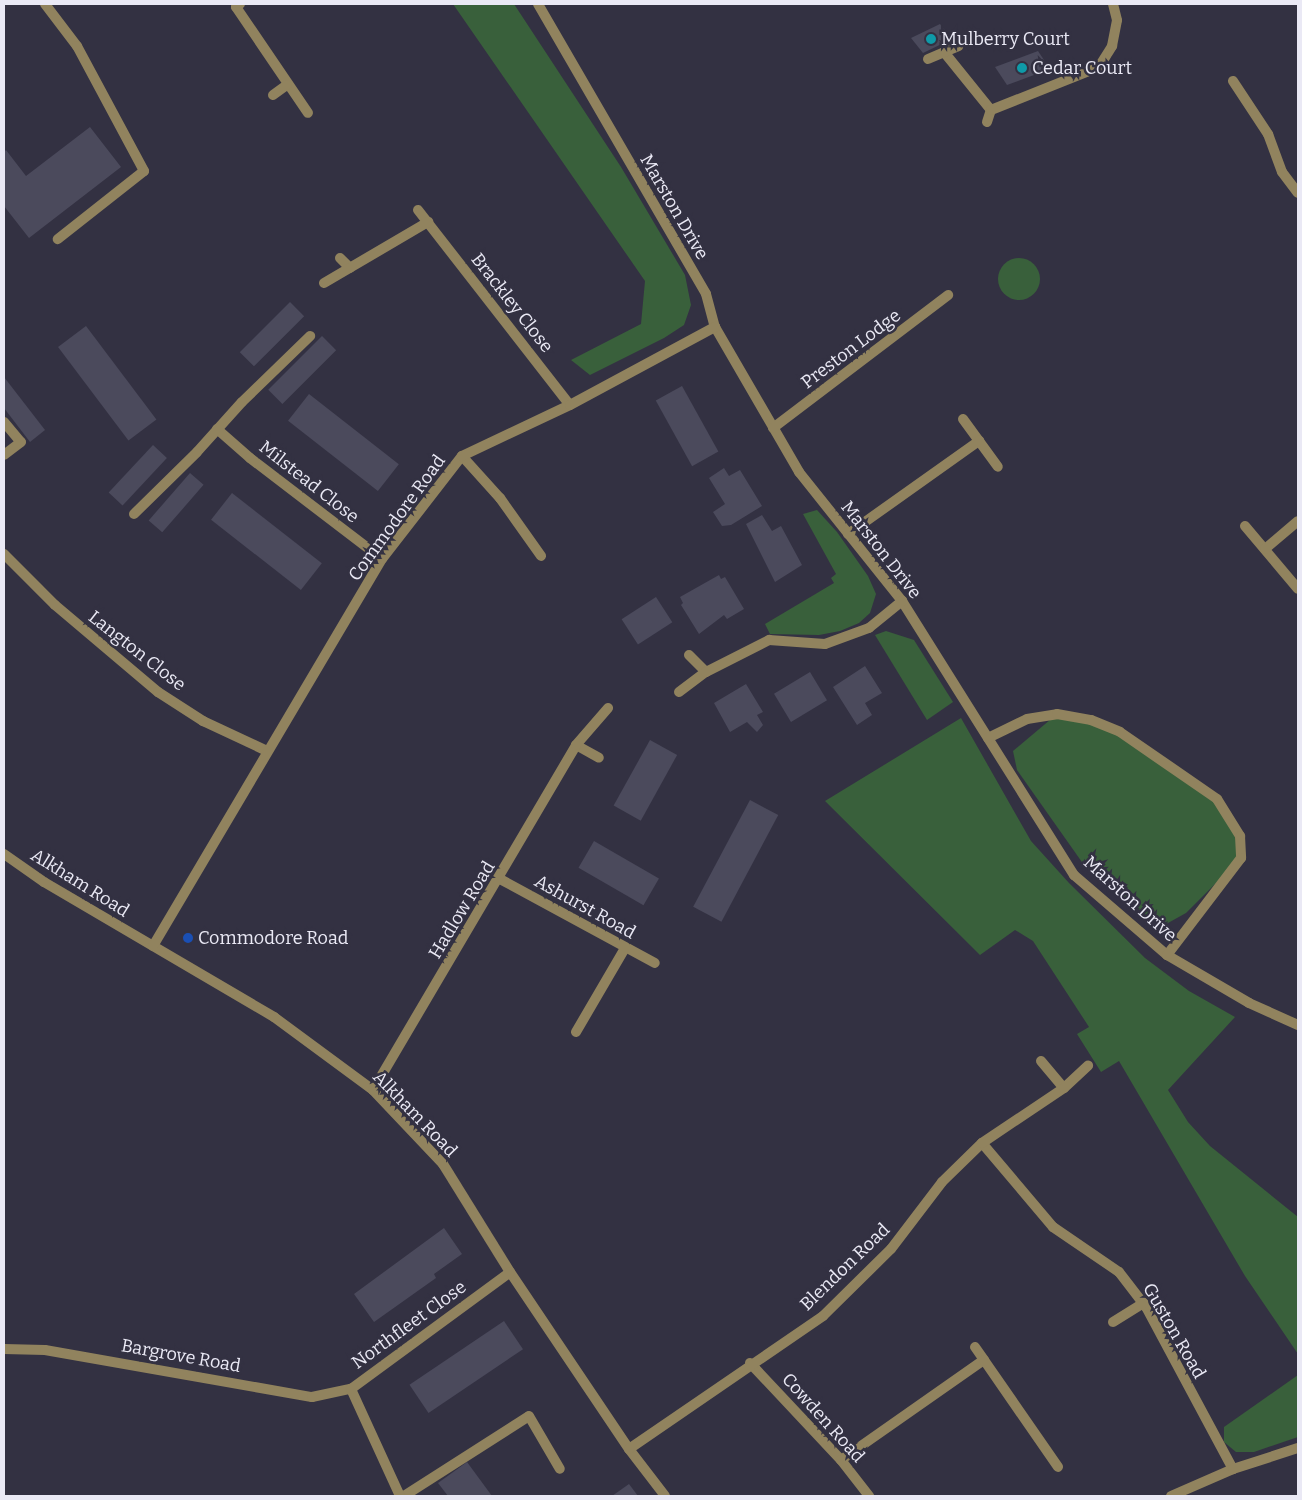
<!DOCTYPE html>
<html>
<head>
<meta charset="utf-8">
<style>
  body { margin:0 }
  #map { position:relative; width:1302px; height:1500px; overflow:hidden; background:#333142; font-family:Bitter,serif }
  div>[style] { position:absolute }
  .green>* { inset:0; background:#39603b }
  .round { border-radius:50% }
  .building>* { inset:0; background:#4b4a5c; transform-origin:0 0 }
  .lane>* { height:10px; margin:-5px; padding:0 5px; transform-origin:5px; border-radius:5px; background:#91835e }
  .street>* { height:10px; margin:-5px; padding:0 5px; transform-origin:5px; border-radius:5px; background:#91835e }
  .dots>* { width:14px; height:14px; translate:-50% -50%; box-sizing:border-box; border:2px solid #333142; border-radius:50% }
  span { translate:-50% -50%; white-space:nowrap; text-align:center; line-height:1.15; -webkit-text-stroke:5px #333142; paint-order:stroke }
  .poi-label { font-size:18px; color:#eae9f5 }
  .left { translate:0 -50%; text-align:left }
  .street-label { font-size:18px; color:#eae9f5 }
  .frame { position:absolute; inset:0; border:5px solid #eae9f5; pointer-events:none }
</style>
</head>
<body>
<div id="map">
  <div class="green">
    <i style="clip-path:polygon(453px 4px,514px 4px,621px 167px,685px 275px,691px 305px,684px 325px,664px 338px,590px 375px,571px 360px,641px 324px,645px 281px)"></i>
    <i class="round" style="left:998px;top:258px;width:42px;height:42px"></i>
    <i style="clip-path:polygon(817px 510px,837px 532px,868px 576px,876px 594px,870px 613px,859px 623px,840px 631px,819px 635px,770px 634px,765px 624px,834px 583px,831px 578px,836px 574px,803px 514px)"></i>
    <i style="clip-path:polygon(886px 631px,914px 640px,953px 702px,927px 720px,875px 635px)"></i>
    <i style="clip-path:polygon(1057px 714px,1120px 732px,1217px 799px,1230px 816px,1241px 858px,1186px 913px,1159px 928px,1136px 914px,1084px 865px,1017px 770px,1013px 751px)"></i>
    <i style="clip-path:polygon(961px 718px,1031px 841px,1069px 883px,1145px 958px,1189px 991px,1235px 1017px,1168px 1090px,1188px 1122px,1210px 1146px,1298px 1217px,1298px 1354px,1245px 1276px,1119px 1061px,1101px 1072px,1077px 1034px,1089px 1027px,1033px 941px,1015px 930px,980px 955px,825px 801px)"></i>
    <i style="clip-path:polygon(1298px 1375px,1298px 1437px,1254px 1452px,1236px 1452px,1224px 1442px,1224px 1427px)"></i>
  </div>
  <div class="building">
    <i style="clip-path:polygon(940px 24px,952px 39px,923px 53px,911px 38px)"></i>
    <i style="clip-path:polygon(1038px 51px,1050px 69px,1007px 85px,995px 67px)"></i>
    <i style="clip-path:polygon(90px 127px,121px 167px,29px 238px,4px 206px,4px 152px,6px 150px,26px 176px)"></i>
    <i style="left:290px;top:302px;width:20px;height:71px;rotate:45deg"></i>
    <i style="left:86px;top:326px;width:117px;height:35px;rotate:53deg"></i>
    <i style="left:322px;top:336px;width:20px;height:76px;rotate:45deg"></i>
    <i style="clip-path:polygon(4px 377px,45px 430px,30px 442px,4px 408px)"></i>
    <i style="left:682px;top:386px;width:75px;height:30px;rotate:61deg"></i>
    <i style="left:309px;top:394px;width:114px;height:34px;rotate:38deg"></i>
    <i style="left:153px;top:445px;width:19px;height:65px;rotate:43deg"></i>
    <i style="clip-path:polygon(724px 468px,729px 476px,740px 470px,762px 506px,731px 525px,722px 526px,713px 512px,725px 504px,709px 478px)"></i>
    <i style="left:190px;top:473px;width:18px;height:63px;rotate:41deg"></i>
    <i style="left:232px;top:493px;width:114px;height:34px;rotate:38deg"></i>
    <i style="clip-path:polygon(762px 515px,772px 531px,781px 526px,802px 565px,775px 582px,746px 524px)"></i>
    <i style="clip-path:polygon(719px 575px,721px 579px,725px 577px,744px 609px,727px 619px,724px 615px,699px 634px,681px 605px,683px 603px,680px 597px)"></i>
    <i style="left:656px;top:597px;width:30px;height:41px;rotate:57deg"></i>
    <i style="clip-path:polygon(865px 666px,882px 693px,865px 703px,872px 715px,857px 725px,833px 687px)"></i>
    <i style="left:810px;top:672px;width:33px;height:42px;rotate:59deg"></i>
    <i style="clip-path:polygon(746px 684px,763px 712px,757px 715px,763px 725px,757px 732px,747px 722px,730px 732px,714px 703px)"></i>
    <i style="left:650px;top:740px;width:31px;height:75px;rotate:29deg"></i>
    <i style="left:750px;top:800px;width:32px;height:121px;rotate:28deg"></i>
    <i style="left:594px;top:841px;width:75px;height:31px;rotate:30deg"></i>
    <i style="clip-path:polygon(444px 1228px,462px 1254px,434px 1274px,436px 1278px,374px 1322px,354px 1294px)"></i>
    <i style="left:504px;top:1321px;width:34px;height:114px;rotate:56deg"></i>
    <i style="clip-path:polygon(467px 1462px,492px 1496px,448px 1496px,438px 1483px)"></i>
    <i style="clip-path:polygon(629px 1484px,638px 1496px,612px 1496px)"></i>
  </div>
  <div class="lane">
    <i style="left:45px;top:4px;width:53px;rotate:52.7deg"></i>
    <i style="left:77px;top:46px;width:142px;rotate:61.8deg"></i>
    <i style="left:144px;top:171px;width:110px;rotate:141.7deg"></i>
    <i style="left:242px;top:402px;width:95px;rotate:-44.1deg"></i>
    <i style="left:4px;top:422px;width:26px;rotate:50deg"></i>
    <i style="left:21px;top:442px;width:21px;rotate:143deg"></i>
    <i style="left:462px;top:456px;width:57px;rotate:47.9deg"></i>
    <i style="left:500px;top:498px;width:71px;rotate:54.7deg"></i>
    <i style="left:134px;top:514px;width:88px;rotate:-44.5deg"></i>
    <i style="left:576px;top:1032px;width:97px;rotate:-59.7deg"></i>
    <i style="left:975px;top:1347px;width:16px;rotate:55deg"></i>
    <i style="left:841px;top:1460px;width:174px;rotate:-35deg"></i>
    <i style="left:984px;top:1360px;width:130px;rotate:55.3deg"></i>
    <i style="left:404px;top:1496px;width:148px;rotate:-32.6deg"></i>
    <i style="left:529px;top:1416px;width:61px;rotate:59.7deg"></i>
  </div>
  <div class="street">
    <i style="left:240px;top:4px;width:5px;rotate:143deg"></i>
    <i style="left:236px;top:7px;width:128px;rotate:55.8deg"></i>
    <i style="left:538px;top:4px;width:335px;rotate:59.9deg"></i>
    <i style="left:706px;top:294px;width:34px;rotate:75deg"></i>
    <i style="left:715px;top:327px;width:168px;rotate:59.9deg"></i>
    <i style="left:799px;top:472px;width:165px;rotate:51.4deg"></i>
    <i style="left:902px;top:601px;width:324px;rotate:57.9deg"></i>
    <i style="left:1074px;top:875px;width:123px;rotate:40.7deg"></i>
    <i style="left:1167px;top:955px;width:95px;rotate:30.3deg"></i>
    <i style="left:1249px;top:1003px;width:54px;rotate:24.2deg"></i>
    <i style="left:944px;top:52px;width:75px;rotate:51deg"></i>
    <i style="left:928px;top:59px;width:33px;rotate:-23deg"></i>
    <i style="left:1233px;top:81px;width:64px;rotate:56.6deg"></i>
    <i style="left:1268px;top:134px;width:40px;rotate:69.8deg"></i>
    <i style="left:1282px;top:172px;width:26px;rotate:53deg"></i>
    <i style="left:273px;top:95px;width:17px;rotate:-36deg"></i>
    <i style="left:987px;top:122px;width:13px;rotate:-72deg"></i>
    <i style="left:991px;top:110px;width:116px;rotate:-21.7deg"></i>
    <i style="left:1099px;top:67px;width:25px;rotate:-58deg"></i>
    <i style="left:1112px;top:46px;width:26px;rotate:-79deg"></i>
    <i style="left:1117px;top:20px;width:16px;rotate:-104deg"></i>
    <i style="left:418px;top:210px;width:247px;rotate:52.1deg"></i>
    <i style="left:340px;top:258px;width:14px;rotate:45deg"></i>
    <i style="left:324px;top:283px;width:121px;rotate:-30.4deg"></i>
    <i style="left:963px;top:419px;width:59px;rotate:53.9deg"></i>
    <i style="left:773px;top:428px;width:220px;rotate:-37.2deg"></i>
    <i style="left:217px;top:429px;width:44px;rotate:41.3deg"></i>
    <i style="left:250px;top:458px;width:166px;rotate:37.4deg"></i>
    <i style="left:197px;top:452px;width:67px;rotate:-48deg"></i>
    <i style="left:1245px;top:526px;width:82px;rotate:49.9deg"></i>
    <i style="left:848px;top:534px;width:161px;rotate:-35.4deg"></i>
    <i style="left:1265px;top:549px;width:43px;rotate:-40.3deg"></i>
    <i style="left:4px;top:554px;width:72px;rotate:45deg"></i>
    <i style="left:55px;top:605px;width:135px;rotate:40.2deg"></i>
    <i style="left:158px;top:692px;width:54px;rotate:32.8deg"></i>
    <i style="left:203px;top:721px;width:71px;rotate:25.1deg"></i>
    <i style="left:689px;top:655px;width:24px;rotate:45deg"></i>
    <i style="left:679px;top:692px;width:34px;rotate:-37deg"></i>
    <i style="left:706px;top:672px;width:71px;rotate:-26.9deg"></i>
    <i style="left:769px;top:640px;width:56px;rotate:4.1deg"></i>
    <i style="left:825px;top:644px;width:47px;rotate:-20deg"></i>
    <i style="left:869px;top:628px;width:43px;rotate:-39.3deg"></i>
    <i style="left:988px;top:738px;width:43px;rotate:-26deg"></i>
    <i style="left:1027px;top:719px;width:30px;rotate:-9deg"></i>
    <i style="left:1057px;top:714px;width:35px;rotate:10deg"></i>
    <i style="left:1091px;top:720px;width:31px;rotate:22deg"></i>
    <i style="left:1120px;top:732px;width:118px;rotate:34.6deg"></i>
    <i style="left:1217px;top:799px;width:44px;rotate:58.1deg"></i>
    <i style="left:1240px;top:836px;width:22px;rotate:87deg"></i>
    <i style="left:1241px;top:858px;width:122px;rotate:127.3deg"></i>
    <i style="left:576px;top:745px;width:26px;rotate:29deg"></i>
    <i style="left:4px;top:854px;width:49px;rotate:35deg"></i>
    <i style="left:44px;top:882px;width:267px;rotate:30.4deg"></i>
    <i style="left:274px;top:1017px;width:123px;rotate:36.4deg"></i>
    <i style="left:373px;top:1090px;width:102px;rotate:46.6deg"></i>
    <i style="left:443px;top:1164px;width:127px;rotate:58.2deg"></i>
    <i style="left:510px;top:1272px;width:213px;rotate:56.1deg"></i>
    <i style="left:629px;top:1449px;width:59px;rotate:52.5deg"></i>
    <i style="left:500px;top:879px;width:176px;rotate:28.5deg"></i>
    <i style="left:153px;top:946px;width:450px;rotate:-59.4deg"></i>
    <i style="left:382px;top:559px;width:130px;rotate:-52.2deg"></i>
    <i style="left:462px;top:456px;width:119px;rotate:-25.3deg"></i>
    <i style="left:570px;top:405px;width:165px;rotate:-28.3deg"></i>
    <i style="left:1041px;top:1061px;width:35px;rotate:50deg"></i>
    <i style="left:373px;top:1090px;width:400px;rotate:-59.5deg"></i>
    <i style="left:576px;top:745px;width:49px;rotate:-49.1deg"></i>
    <i style="left:982px;top:1143px;width:110px;rotate:49.8deg"></i>
    <i style="left:1053px;top:1227px;width:80px;rotate:34.3deg"></i>
    <i style="left:1119px;top:1272px;width:44px;rotate:52.4deg"></i>
    <i style="left:1146px;top:1307px;width:184px;rotate:61.8deg"></i>
    <i style="left:1113px;top:1322px;width:36px;rotate:-32deg"></i>
    <i style="left:4px;top:1349px;width:41px;rotate:1.4deg"></i>
    <i style="left:45px;top:1350px;width:271px;rotate:10deg"></i>
    <i style="left:312px;top:1397px;width:40px;rotate:-12deg"></i>
    <i style="left:750px;top:1363px;width:133px;rotate:46.8deg"></i>
    <i style="left:841px;top:1460px;width:46px;rotate:52.1deg"></i>
    <i style="left:629px;top:1449px;width:235px;rotate:-34.4deg"></i>
    <i style="left:823px;top:1316px;width:95px;rotate:-44.6deg"></i>
    <i style="left:891px;top:1249px;width:84px;rotate:-52.7deg"></i>
    <i style="left:942px;top:1182px;width:56px;rotate:-44.3deg"></i>
    <i style="left:982px;top:1143px;width:99px;rotate:-33.9deg"></i>
    <i style="left:1064px;top:1088px;width:33px;rotate:-43deg"></i>
    <i style="left:400px;top:1496px;width:118px;rotate:-114.6deg"></i>
    <i style="left:351px;top:1389px;width:197px;rotate:-36.3deg"></i>
    <i style="left:1171px;top:1496px;width:68px;rotate:-23.5deg"></i>
    <i style="left:1233px;top:1469px;width:68px;rotate:-17.9deg"></i>
  </div>
  <div class="dots">
    <i style="left:931px;top:39px;background:#0f9aa8"></i>
    <i style="left:1022px;top:68px;background:#0f9aa8"></i>
    <i style="left:188px;top:938px;background:#1a4fb4"></i>
  </div>
  <div class="poi-label">
    <span class="left" style="left:941px;top:39px">Mulberry Court</span>
    <span class="left" style="left:1032px;top:68px">Cedar Court</span>
    <span class="left" style="left:198px;top:938px">Commodore Road</span>
  </div>
  <div class="street-label">
    <span style="left:674px;top:207px;rotate:60deg">Marston Drive</span>
    <span style="left:512px;top:303px;rotate:52deg">Brackley Close</span>
    <span style="left:851px;top:349px;rotate:-37deg">Preston Lodge</span>
    <span style="left:309px;top:482px;rotate:38deg">Milstead Close</span>
    <span style="left:397px;top:518px;rotate:-54deg">Commodore Road</span>
    <span style="left:881px;top:550px;rotate:52deg">Marston Drive</span>
    <span style="left:137px;top:651px;rotate:38deg">Langton Close</span>
    <span style="left:80px;top:883px;rotate:32deg">Alkham Road</span>
    <span style="left:1130px;top:899px;rotate:42deg">Marston Drive</span>
    <span style="left:585px;top:907px;rotate:29deg">Ashurst Road</span>
    <span style="left:462px;top:910px;rotate:-59deg">Hadlow Road</span>
    <span style="left:415px;top:1114px;rotate:46deg">Alkham Road</span>
    <span style="left:845px;top:1267px;rotate:-44deg">Blendon Road</span>
    <span style="left:409px;top:1325px;rotate:-36deg">Northfleet Close</span>
    <span style="left:1174px;top:1331px;rotate:60deg">Guston Road</span>
    <span style="left:181px;top:1356px;rotate:10deg">Bargrove Road</span>
    <span style="left:823px;top:1418px;rotate:48deg">Cowden Road</span>
  </div>
  <div class="frame"></div>
</div>
</body>
</html>
